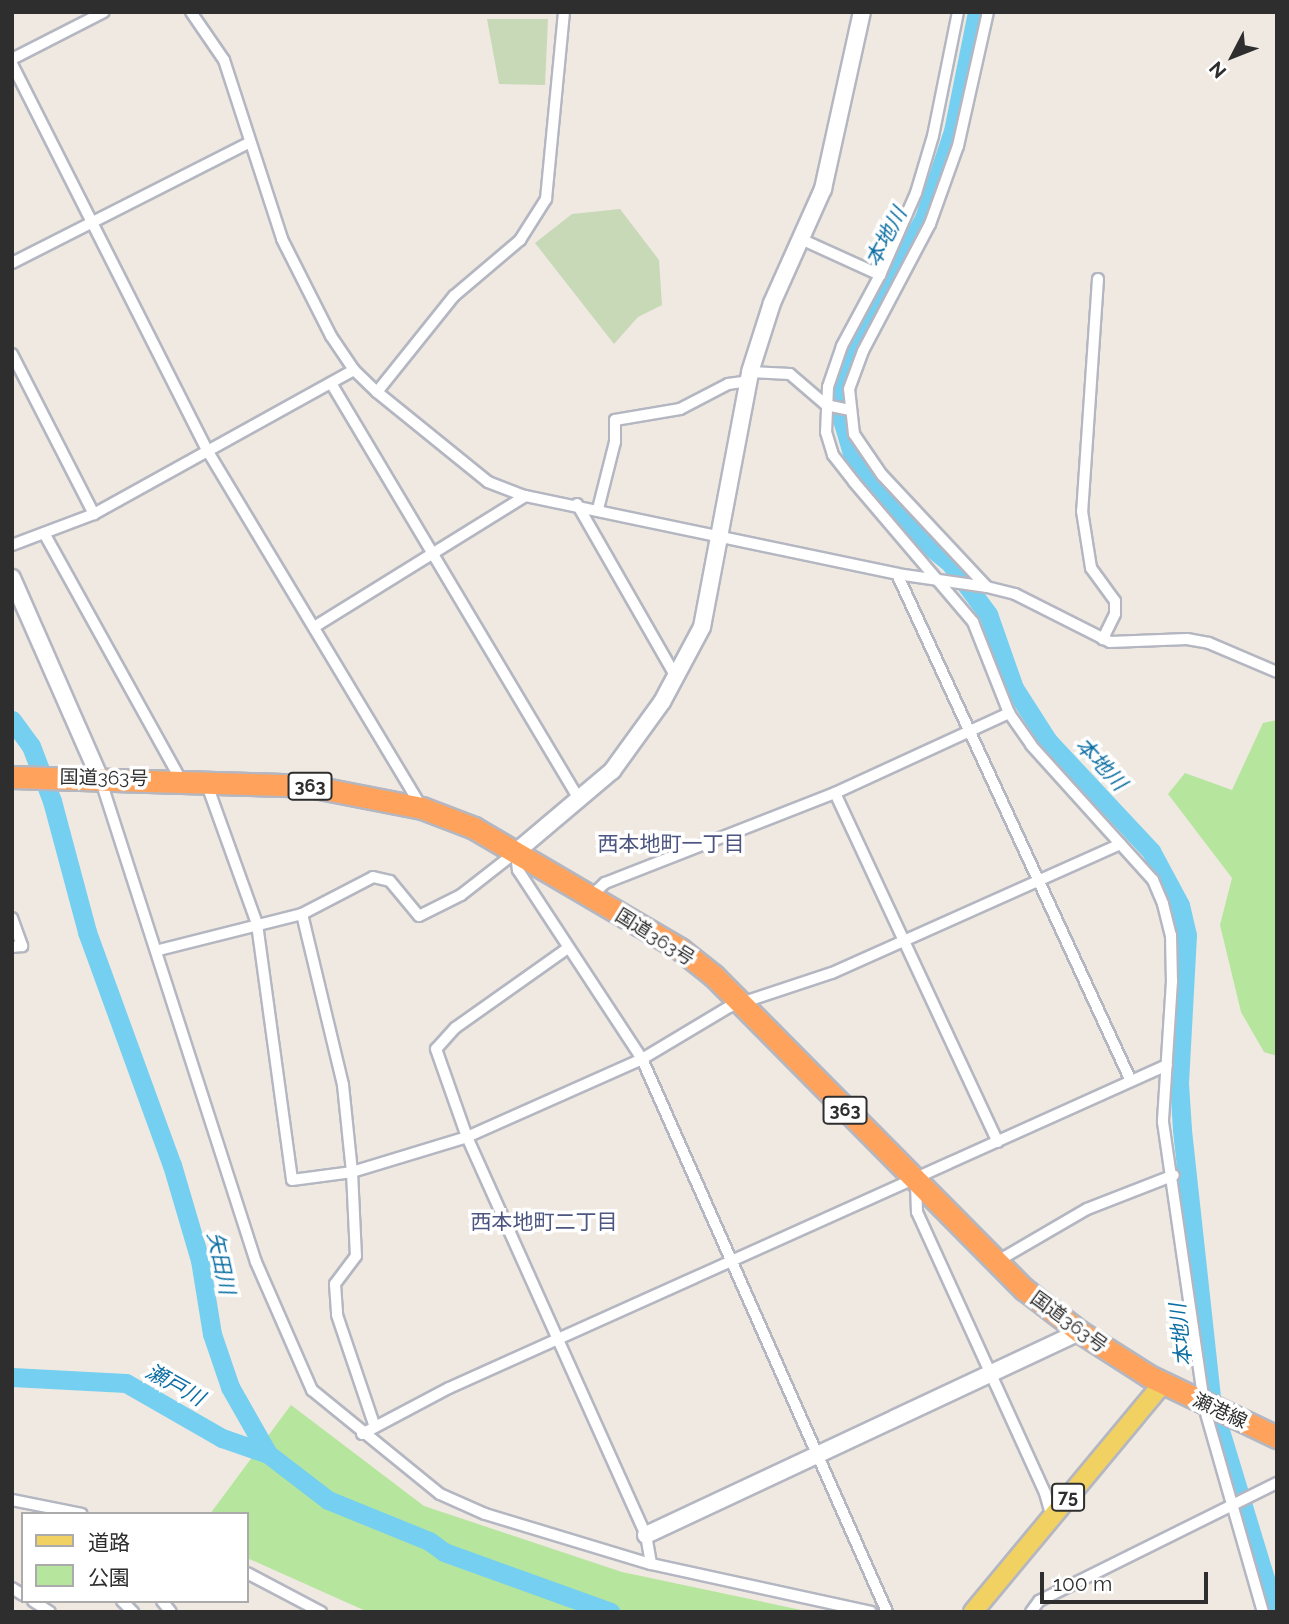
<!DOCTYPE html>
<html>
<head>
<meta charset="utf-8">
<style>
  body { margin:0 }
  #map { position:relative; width:1289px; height:1624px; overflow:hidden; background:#efe9e1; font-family:Raleway,"Noto Sans JP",sans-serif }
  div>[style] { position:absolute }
  .green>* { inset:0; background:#b6e59e }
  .cemetery>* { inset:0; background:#c8d9b8 }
  .river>* { height:19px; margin:-9.5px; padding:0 9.5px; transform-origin:9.5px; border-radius:9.5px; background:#75cff0 }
  .roads { filter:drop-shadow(2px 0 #b4b7c1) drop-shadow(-2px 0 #b4b7c1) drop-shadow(0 2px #b4b7c1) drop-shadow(0 -2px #b4b7c1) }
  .street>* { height:10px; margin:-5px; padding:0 5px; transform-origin:5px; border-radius:5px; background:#fff }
  .secondary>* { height:16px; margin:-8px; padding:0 8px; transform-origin:8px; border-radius:8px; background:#fff }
  .primary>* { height:18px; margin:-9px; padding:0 9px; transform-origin:9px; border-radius:9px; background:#f2d163 }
  .highway>* { height:21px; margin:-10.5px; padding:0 10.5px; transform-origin:10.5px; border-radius:10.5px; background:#ffa35c }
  span { translate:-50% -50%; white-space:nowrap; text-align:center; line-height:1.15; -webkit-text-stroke:7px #fff; paint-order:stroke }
  .shield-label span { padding:2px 5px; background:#fff; border:2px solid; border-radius:5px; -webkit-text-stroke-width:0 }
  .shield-label { font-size:18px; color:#2e2e2e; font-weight:700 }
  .street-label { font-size:19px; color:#2e2e2e }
  .water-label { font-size:21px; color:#0d6fa3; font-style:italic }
  .neighbourhood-label { font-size:21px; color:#4d5680 }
  .frame { position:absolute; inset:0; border:14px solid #2e2e2e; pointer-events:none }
  .legend { position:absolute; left:21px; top:1512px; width:228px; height:91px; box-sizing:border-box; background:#fff; border:2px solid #ababab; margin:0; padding:9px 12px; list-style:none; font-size:21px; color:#2e2e2e }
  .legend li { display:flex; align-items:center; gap:14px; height:35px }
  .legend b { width:35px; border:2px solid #ababab }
  .north { position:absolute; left:1198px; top:21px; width:70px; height:70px; -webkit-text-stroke:5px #fff; paint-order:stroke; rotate:228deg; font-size:19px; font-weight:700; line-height:28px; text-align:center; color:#2e2e2e }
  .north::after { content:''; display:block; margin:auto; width:24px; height:32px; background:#2e2e2e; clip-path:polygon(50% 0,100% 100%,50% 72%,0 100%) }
  .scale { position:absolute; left:1040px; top:1572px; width:168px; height:32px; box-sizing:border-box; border:4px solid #2e2e2e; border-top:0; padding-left:9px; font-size:21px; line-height:24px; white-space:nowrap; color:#2e2e2e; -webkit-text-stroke:5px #fff; paint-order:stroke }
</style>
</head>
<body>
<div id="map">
  <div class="green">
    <i style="clip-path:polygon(1277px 720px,1277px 1056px,1264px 1052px,1241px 1012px,1220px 925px,1232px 878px,1168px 794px,1185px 773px,1232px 790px,1263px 723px)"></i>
    <i style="clip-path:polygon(291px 1405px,424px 1506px,622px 1572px,811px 1612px,368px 1612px,247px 1558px,247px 1514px,210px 1514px)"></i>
  </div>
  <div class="cemetery">
    <i style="clip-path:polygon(487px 19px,548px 19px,545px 85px,499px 84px)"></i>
    <i style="clip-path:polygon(620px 209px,659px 260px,662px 305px,638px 317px,614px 344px,535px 243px,572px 214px)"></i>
  </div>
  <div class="river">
    <i style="left:977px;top:12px;width:121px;rotate:101.4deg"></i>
    <i style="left:953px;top:131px;width:92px;rotate:108.4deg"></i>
    <i style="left:924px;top:218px;width:137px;rotate:118.8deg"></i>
    <i style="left:858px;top:338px;width:65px;rotate:109.8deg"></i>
    <i style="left:836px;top:399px;width:56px;rotate:73.5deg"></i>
    <i style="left:852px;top:453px;width:50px;rotate:54.7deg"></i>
    <i style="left:881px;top:494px;width:55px;rotate:49.4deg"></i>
    <i style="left:917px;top:536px;width:43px;rotate:39.3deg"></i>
    <i style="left:950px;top:563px;width:64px;rotate:53.3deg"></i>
    <i style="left:988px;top:614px;width:78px;rotate:70.6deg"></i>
    <i style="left:1014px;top:688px;width:63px;rotate:57.3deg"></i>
    <i style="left:1048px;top:741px;width:151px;rotate:46.9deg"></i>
    <i style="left:1151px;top:851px;width:61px;rotate:61.8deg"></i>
    <i style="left:1180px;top:905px;width:31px;rotate:77deg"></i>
    <i style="left:1187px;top:935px;width:148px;rotate:93.1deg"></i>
    <i style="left:1179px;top:1083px;width:47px;rotate:86.3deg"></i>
    <i style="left:1182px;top:1130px;width:276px;rotate:83.8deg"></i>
    <i style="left:1212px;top:1404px;width:217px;rotate:73.1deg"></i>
    <i style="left:12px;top:720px;width:32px;rotate:54deg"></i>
    <i style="left:31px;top:746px;width:59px;rotate:69.1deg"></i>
    <i style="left:52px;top:801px;width:136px;rotate:75deg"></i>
    <i style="left:87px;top:932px;width:248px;rotate:70deg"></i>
    <i style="left:172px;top:1165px;width:99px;rotate:73.6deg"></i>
    <i style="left:200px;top:1260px;width:75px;rotate:80.8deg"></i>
    <i style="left:212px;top:1334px;width:56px;rotate:71.2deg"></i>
    <i style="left:230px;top:1387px;width:77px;rotate:60.4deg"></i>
    <i style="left:268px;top:1454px;width:76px;rotate:37.5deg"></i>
    <i style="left:328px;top:1500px;width:109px;rotate:22.1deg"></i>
    <i style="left:429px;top:1541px;width:19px;rotate:36deg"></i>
    <i style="left:444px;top:1552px;width:177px;rotate:19.8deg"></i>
    <i style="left:12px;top:1377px;width:114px;rotate:3deg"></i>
    <i style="left:126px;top:1383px;width:111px;rotate:29.8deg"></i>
    <i style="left:222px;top:1438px;width:49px;rotate:19.2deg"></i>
  </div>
  <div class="roads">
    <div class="street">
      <i style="left:191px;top:12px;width:58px;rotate:55.5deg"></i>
      <i style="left:224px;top:60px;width:188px;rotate:72deg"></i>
      <i style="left:282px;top:239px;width:109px;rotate:63.2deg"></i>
      <i style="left:331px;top:336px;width:41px;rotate:55.9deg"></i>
      <i style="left:354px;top:370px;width:32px;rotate:44deg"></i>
      <i style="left:377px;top:392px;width:143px;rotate:39deg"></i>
      <i style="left:488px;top:482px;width:40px;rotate:21deg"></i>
      <i style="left:525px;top:496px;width:380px;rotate:11.8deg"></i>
      <i style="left:897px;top:574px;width:91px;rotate:8.2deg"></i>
      <i style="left:987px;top:587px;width:29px;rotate:14deg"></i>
      <i style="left:1015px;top:594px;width:106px;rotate:26.8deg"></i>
      <i style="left:1110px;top:642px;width:77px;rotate:-2.2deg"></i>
      <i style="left:1187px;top:639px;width:22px;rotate:10deg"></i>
      <i style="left:1209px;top:643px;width:74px;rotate:23.1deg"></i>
      <i style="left:958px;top:12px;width:126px;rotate:101.4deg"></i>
      <i style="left:933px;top:136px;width:59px;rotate:106.6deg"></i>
      <i style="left:916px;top:193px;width:90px;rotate:113.7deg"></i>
      <i style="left:880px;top:275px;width:81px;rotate:118.2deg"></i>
      <i style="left:842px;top:346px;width:43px;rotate:108.9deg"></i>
      <i style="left:828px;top:387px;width:45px;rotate:92.5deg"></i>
      <i style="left:826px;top:432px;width:24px;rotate:73deg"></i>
      <i style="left:833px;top:455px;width:34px;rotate:52deg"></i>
      <i style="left:854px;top:482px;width:184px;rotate:49.6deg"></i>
      <i style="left:973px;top:622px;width:98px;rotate:68.4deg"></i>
      <i style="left:1009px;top:713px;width:39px;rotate:55deg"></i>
      <i style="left:1031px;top:745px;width:182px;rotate:47.9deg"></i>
      <i style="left:1153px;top:880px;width:26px;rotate:67deg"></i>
      <i style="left:1163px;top:904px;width:32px;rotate:76deg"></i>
      <i style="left:1171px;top:935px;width:46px;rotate:88.8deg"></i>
      <i style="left:1172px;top:981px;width:141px;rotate:93.7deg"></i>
      <i style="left:1163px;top:1122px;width:291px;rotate:81.7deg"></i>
      <i style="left:1205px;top:1410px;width:210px;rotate:74deg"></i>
      <i style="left:12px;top:59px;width:103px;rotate:-27.1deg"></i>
      <i style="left:12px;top:64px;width:432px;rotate:63.2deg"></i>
      <i style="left:207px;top:450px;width:415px;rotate:59deg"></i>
      <i style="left:803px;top:240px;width:85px;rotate:24.4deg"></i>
      <i style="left:12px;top:263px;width:266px;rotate:-26.9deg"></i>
      <i style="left:1098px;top:279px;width:233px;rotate:93.9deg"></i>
      <i style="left:1082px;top:511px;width:58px;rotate:81deg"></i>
      <i style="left:1091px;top:568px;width:41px;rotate:54deg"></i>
      <i style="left:1115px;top:601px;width:13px;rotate:90deg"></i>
      <i style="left:1115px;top:614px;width:28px;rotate:116deg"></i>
      <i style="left:12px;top:354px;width:180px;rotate:62.9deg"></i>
      <i style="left:750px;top:372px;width:40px;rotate:2.9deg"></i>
      <i style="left:790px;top:374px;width:48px;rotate:40.7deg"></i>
      <i style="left:826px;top:405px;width:25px;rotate:12deg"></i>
      <i style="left:331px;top:383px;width:486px;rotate:59.2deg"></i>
      <i style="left:377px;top:392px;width:123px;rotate:-51.3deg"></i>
      <i style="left:454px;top:296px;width:87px;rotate:-40.3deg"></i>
      <i style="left:520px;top:240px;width:49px;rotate:-57.6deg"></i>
      <i style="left:546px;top:199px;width:187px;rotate:-84.5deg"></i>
      <i style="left:577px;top:504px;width:199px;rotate:60.2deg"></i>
      <i style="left:598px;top:509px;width:69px;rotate:-75.8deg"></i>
      <i style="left:615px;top:442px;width:22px;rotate:-90deg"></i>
      <i style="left:615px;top:420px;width:66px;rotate:-9.6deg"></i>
      <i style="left:680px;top:409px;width:54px;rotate:-27.5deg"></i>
      <i style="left:728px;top:384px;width:21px;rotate:-8deg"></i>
      <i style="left:44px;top:533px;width:282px;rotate:61deg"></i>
      <i style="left:12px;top:545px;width:88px;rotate:-20.7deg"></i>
      <i style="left:94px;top:514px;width:297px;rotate:-29deg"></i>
      <i style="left:897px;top:574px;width:556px;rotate:65.23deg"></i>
      <i style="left:986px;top:586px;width:152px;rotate:-133.1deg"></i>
      <i style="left:882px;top:475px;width:50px;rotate:-124.3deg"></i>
      <i style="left:854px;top:434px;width:45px;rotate:-96.3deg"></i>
      <i style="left:849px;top:389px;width:40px;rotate:-69.8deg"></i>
      <i style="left:863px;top:351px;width:144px;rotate:-62.2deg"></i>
      <i style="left:930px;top:224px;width:83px;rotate:-70.3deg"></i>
      <i style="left:958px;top:146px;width:137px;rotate:-77.4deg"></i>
      <i style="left:314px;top:627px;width:248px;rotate:-31.8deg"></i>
      <i style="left:100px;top:778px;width:509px;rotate:72.14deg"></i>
      <i style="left:256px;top:1262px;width:140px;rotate:66.4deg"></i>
      <i style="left:312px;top:1390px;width:165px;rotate:39.1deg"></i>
      <i style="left:440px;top:1494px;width:49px;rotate:24deg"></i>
      <i style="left:485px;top:1514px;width:173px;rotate:16.8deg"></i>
      <i style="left:651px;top:1564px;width:225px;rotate:12.3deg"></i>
      <i style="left:206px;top:782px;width:151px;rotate:70.2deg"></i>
      <i style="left:257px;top:924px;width:258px;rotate:82.2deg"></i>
      <i style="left:292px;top:1180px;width:61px;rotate:-7.6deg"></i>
      <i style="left:352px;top:1172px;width:120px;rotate:-16.9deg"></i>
      <i style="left:467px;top:1137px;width:192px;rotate:-24deg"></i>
      <i style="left:642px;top:1059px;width:101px;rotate:-30.9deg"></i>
      <i style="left:729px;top:1007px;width:108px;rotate:-18.3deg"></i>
      <i style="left:832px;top:973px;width:316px;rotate:-24.1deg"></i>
      <i style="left:835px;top:793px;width:385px;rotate:65deg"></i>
      <i style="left:516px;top:852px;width:18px;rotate:84deg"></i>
      <i style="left:518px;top:870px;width:226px;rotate:56.7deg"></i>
      <i style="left:642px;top:1059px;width:605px;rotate:66.1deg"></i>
      <i style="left:590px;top:897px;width:21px;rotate:-43deg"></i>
      <i style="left:605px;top:883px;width:247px;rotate:-21.4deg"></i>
      <i style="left:835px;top:793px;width:192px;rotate:-24.7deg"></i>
      <i style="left:302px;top:914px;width:176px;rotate:76.5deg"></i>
      <i style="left:343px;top:1085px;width:87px;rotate:84.1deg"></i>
      <i style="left:352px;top:1172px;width:84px;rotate:87.3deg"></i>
      <i style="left:356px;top:1256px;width:35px;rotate:127deg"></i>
      <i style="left:335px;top:1284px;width:31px;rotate:86deg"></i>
      <i style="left:337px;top:1315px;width:115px;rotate:71.3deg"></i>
      <i style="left:12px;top:918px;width:30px;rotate:70deg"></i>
      <i style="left:22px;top:946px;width:10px;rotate:174deg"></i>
      <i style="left:568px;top:948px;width:138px;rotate:144.7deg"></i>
      <i style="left:455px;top:1028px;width:28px;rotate:132deg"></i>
      <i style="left:436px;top:1049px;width:93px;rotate:70.6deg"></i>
      <i style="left:467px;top:1137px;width:436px;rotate:65.8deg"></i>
      <i style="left:646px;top:1535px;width:29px;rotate:80deg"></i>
      <i style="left:159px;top:950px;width:147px;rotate:-14.1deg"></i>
      <i style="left:302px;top:914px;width:80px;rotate:-27.5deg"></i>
      <i style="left:373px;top:877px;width:17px;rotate:13deg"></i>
      <i style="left:390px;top:881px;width:45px;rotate:50.4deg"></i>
      <i style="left:419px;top:916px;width:47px;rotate:-26.6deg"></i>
      <i style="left:461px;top:895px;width:70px;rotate:-38deg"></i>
      <i style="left:916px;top:1184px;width:28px;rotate:88deg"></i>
      <i style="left:917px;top:1212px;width:309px;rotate:65.5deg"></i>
      <i style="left:1045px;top:1493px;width:25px;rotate:74deg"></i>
      <i style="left:996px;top:1262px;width:105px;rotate:-30.2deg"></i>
      <i style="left:1087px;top:1209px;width:93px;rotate:-21.3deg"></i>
      <i style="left:362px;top:1434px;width:98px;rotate:-27.9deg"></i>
      <i style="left:449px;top:1388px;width:787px;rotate:-24.22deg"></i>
      <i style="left:12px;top:1500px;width:71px;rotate:11.3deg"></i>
      <i style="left:247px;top:1573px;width:84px;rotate:27.8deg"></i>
      <i style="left:12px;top:1588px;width:13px;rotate:32deg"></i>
      <i style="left:33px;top:1601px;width:20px;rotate:33deg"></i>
      <i style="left:122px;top:1601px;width:16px;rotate:45deg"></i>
      <i style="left:162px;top:1601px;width:14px;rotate:51deg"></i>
      <i style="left:1031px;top:1612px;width:14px;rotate:-54deg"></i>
      <i style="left:1039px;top:1601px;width:266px;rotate:-26.4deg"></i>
    </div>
    <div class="secondary">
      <i style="left:12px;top:578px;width:219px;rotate:66.3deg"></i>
      <i style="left:516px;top:852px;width:126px;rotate:-40.2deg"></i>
      <i style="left:612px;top:771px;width:85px;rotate:-54.1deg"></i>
      <i style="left:662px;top:702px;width:85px;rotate:-61.9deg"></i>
      <i style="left:702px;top:627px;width:259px;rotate:-79.3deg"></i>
      <i style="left:750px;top:372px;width:72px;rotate:-72.3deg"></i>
      <i style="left:772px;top:303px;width:125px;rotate:-65.9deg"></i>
      <i style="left:823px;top:189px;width:181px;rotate:-77.6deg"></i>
      <i style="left:646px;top:1535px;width:479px;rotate:-25.1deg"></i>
    </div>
    <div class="primary">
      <i style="left:973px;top:1612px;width:298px;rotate:-50.3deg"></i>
    </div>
    <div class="highway">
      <i style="left:12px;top:777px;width:297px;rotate:1.7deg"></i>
      <i style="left:309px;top:786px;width:115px;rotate:11deg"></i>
      <i style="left:422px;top:808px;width:56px;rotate:21deg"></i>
      <i style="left:474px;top:828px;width:239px;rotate:30.4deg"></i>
      <i style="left:680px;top:949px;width:43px;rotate:38.5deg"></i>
      <i style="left:714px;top:976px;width:441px;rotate:45.3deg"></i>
      <i style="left:1024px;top:1289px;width:71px;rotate:37.5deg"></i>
      <i style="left:1080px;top:1332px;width:82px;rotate:32.5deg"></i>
      <i style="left:1149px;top:1376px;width:142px;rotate:25.5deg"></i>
    </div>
  </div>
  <div class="shield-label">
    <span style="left:310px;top:786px">363</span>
    <span style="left:845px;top:1110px">363</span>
    <span style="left:1068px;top:1497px">75</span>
  </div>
  <div class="street-label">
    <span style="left:104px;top:778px;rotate:1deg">国道363号</span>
    <span style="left:655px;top:937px;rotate:32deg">国道363号</span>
    <span style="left:1069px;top:1322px;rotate:36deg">国道363号</span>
    <span style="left:1220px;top:1411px;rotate:25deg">瀬港線</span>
  </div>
  <div class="water-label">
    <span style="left:886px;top:237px;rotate:-62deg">本地川</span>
    <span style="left:1101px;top:764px;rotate:47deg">本地川</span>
    <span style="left:221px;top:1263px;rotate:78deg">矢田川</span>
    <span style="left:1181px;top:1335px;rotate:-96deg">本地川</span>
    <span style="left:175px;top:1385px;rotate:29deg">瀬戸川</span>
  </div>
  <div class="neighbourhood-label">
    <span style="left:671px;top:844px">西本地町一丁目</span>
    <span style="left:544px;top:1222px">西本地町二丁目</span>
  </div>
  <div class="frame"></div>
  <ul class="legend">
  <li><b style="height:9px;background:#f2d163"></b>道路</li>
  <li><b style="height:19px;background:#b6e59e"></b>公園</li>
  </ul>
  <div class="north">N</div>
  <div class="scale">100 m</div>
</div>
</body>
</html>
